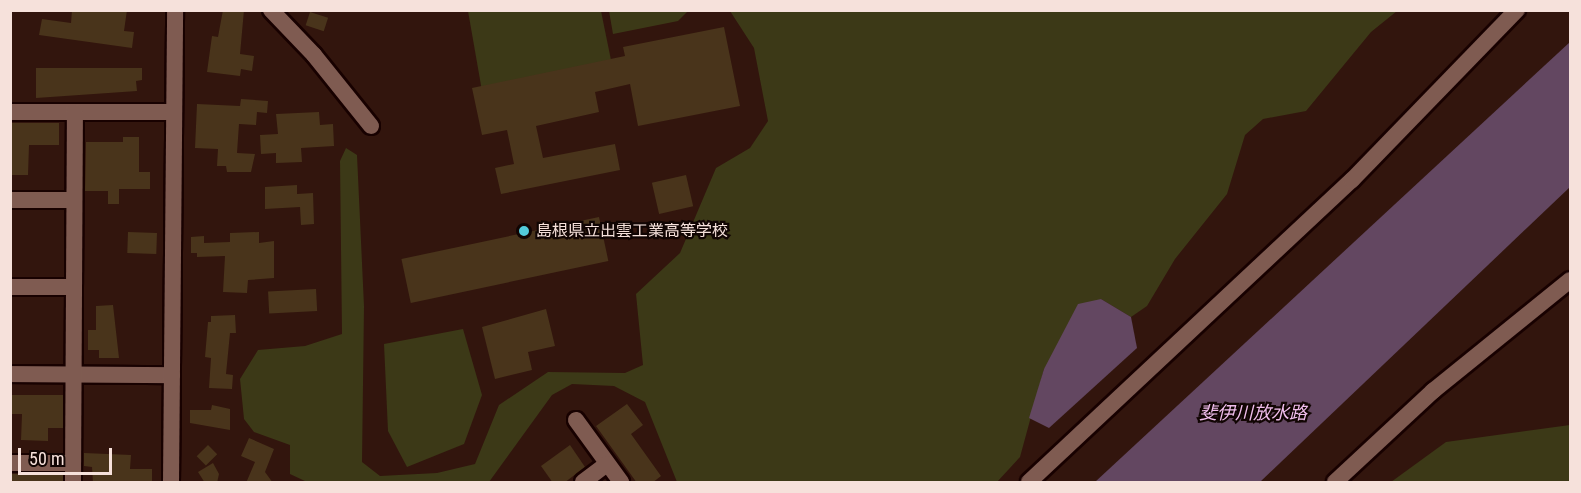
<!DOCTYPE html>
<html>
<head>
<meta charset="utf-8">
<style>
  body { margin:0 }
  #map { position:relative; width:1581px; height:493px; overflow:hidden; background:#32150d; font-family:"Roboto Condensed","Noto Sans JP",sans-serif }
  div>[style] { position:absolute }
  .green>* { inset:0; background:#3c3917 }
  .water>* { inset:0; background:#634761 }
  .building>* { inset:0; background:#49341b; transform-origin:0 0 }
  .roads { filter:drop-shadow(2px 0 #180100) drop-shadow(-2px 0 #180100) drop-shadow(0 2px #180100) drop-shadow(0 -2px #180100) }
  .minor>* { height:16px; margin:-8px; padding:0 8px; transform-origin:8px; border-radius:8px; background:#7f5b51 }
  .dots>* { width:16px; height:16px; translate:-50% -50%; box-sizing:border-box; border:3px solid #110503; border-radius:50% }
  span { translate:-50% -50%; white-space:nowrap; text-align:center; line-height:1.15; -webkit-text-stroke:4.5px #110503; paint-order:stroke }
  .poi-label { font-size:16px; color:#f6e1db }
  .left { translate:0 -50%; text-align:left }
  .water-label { font-size:18px; color:#f0bdec; font-style:italic }
  .frame { position:absolute; inset:0; border:12px solid #f6e1db; pointer-events:none }
  .scale { position:absolute; left:18px; top:448px; width:94px; height:27px; box-sizing:border-box; border:3px solid #f6e1db; border-top:0; padding-left:8px; font-size:18px; line-height:21px; white-space:nowrap; color:#f6e1db; -webkit-text-stroke:4px #110503; paint-order:stroke }
</style>
</head>
<body>
<div id="map">
  <div class="green">
    <i style="clip-path:polygon(468px 11px,601px 11px,612px 65px,482px 91px)"></i>
    <i style="clip-path:polygon(609px 11px,609px 10px,688px 11px,678px 21px,613px 34px)"></i>
    <i style="clip-path:polygon(730px 11px,1397px 11px,1371px 32px,1306px 111px,1263px 119px,1245px 135px,1227px 194px,1175px 259px,1147px 306px,1131px 317px,1101px 299px,1044px 369px,1020px 457px,997px 482px,677px 482px,645px 402px,614px 386px,572px 384px,552px 395px,489px 482px,307px 482px,290px 474px,290px 445px,254px 432px,244px 419px,240px 379px,258px 350px,305px 346px,342px 334px,340px 161px,346px 148px,357px 155px,364px 306px,362px 462px,380px 476px,437px 473px,475px 464px,499px 405px,548px 372px,625px 373px,643px 365px,636px 294px,680px 253px,716px 168px,750px 148px,768px 121px,754px 48px)"></i>
    <i style="clip-path:polygon(463px 329px,482px 395px,464px 444px,407px 467px,388px 431px,384px 344px)"></i>
    <i style="clip-path:polygon(1570px 425px,1570px 482px,1391px 482px,1446px 442px)"></i>
  </div>
  <div class="water">
    <i style="clip-path:polygon(1570px 42px,1570px 187px,1260px 482px,1095px 482px)"></i>
    <i style="clip-path:polygon(1101px 299px,1131px 317px,1137px 348px,1049px 428px,1029px 418px,1044px 369px,1078px 304px)"></i>
  </div>
  <div class="building">
    <i style="clip-path:polygon(72px 10px,127px 10px,124px 31px,134px 32px,132px 48px,39px 35px,42px 19px,71px 23px)"></i>
    <i style="clip-path:polygon(223px 10px,244px 10px,240px 54px,254px 56px,252px 71px,241px 69px,240px 76px,207px 72px,212px 36px,218px 37px)"></i>
    <i style="left:310px;top:12px;width:19px;height:14px;rotate:18deg"></i>
    <i style="clip-path:polygon(724px 27px,740px 106px,638px 126px,630px 84px,595px 92px,599px 112px,536px 126px,543px 158px,615px 144px,620px 170px,501px 194px,495px 168px,514px 164px,507px 130px,482px 135px,472px 88px,625px 56px,623px 47px)"></i>
    <i style="clip-path:polygon(36px 68px,142px 68px,142px 80px,136px 81px,137px 91px,36px 98px)"></i>
    <i style="clip-path:polygon(241px 99px,268px 101px,267px 113px,257px 112px,256px 125px,239px 124px,237px 153px,255px 154px,251px 172px,227px 172px,226px 166px,217px 166px,218px 149px,195px 148px,197px 104px,240px 106px)"></i>
    <i style="clip-path:polygon(319px 112px,320px 125px,333px 124px,334px 146px,301px 148px,302px 162px,276px 163px,276px 153px,261px 154px,260px 135px,278px 134px,276px 114px)"></i>
    <i style="clip-path:polygon(10px 123px,59px 123px,59px 145px,29px 145px,28px 175px,10px 175px)"></i>
    <i style="clip-path:polygon(123px 137px,139px 137px,139px 172px,150px 172px,150px 189px,119px 189px,119px 204px,108px 204px,108px 191px,85px 191px,86px 142px,123px 142px)"></i>
    <i style="left:686px;top:175px;width:32px;height:35px;rotate:77deg"></i>
    <i style="clip-path:polygon(297px 185px,297px 194px,313px 193px,314px 224px,301px 225px,300px 207px,265px 209px,265px 187px)"></i>
    <i style="left:599px;top:217px;width:45px;height:202px;rotate:78deg"></i>
    <i style="left:128px;top:232px;width:29px;height:21px;rotate:2deg"></i>
    <i style="clip-path:polygon(259px 232px,259px 243px,274px 241px,274px 278px,248px 280px,247px 293px,223px 292px,225px 256px,197px 257px,197px 253px,191px 253px,191px 237px,204px 236px,204px 243px,230px 242px,230px 233px)"></i>
    <i style="left:316px;top:289px;width:22px;height:48px;rotate:87deg"></i>
    <i style="clip-path:polygon(113px 305px,119px 358px,99px 358px,99px 350px,88px 350px,88px 330px,96px 330px,96px 306px)"></i>
    <i style="clip-path:polygon(546px 309px,555px 346px,528px 352px,532px 370px,495px 379px,482px 327px)"></i>
    <i style="clip-path:polygon(235px 315px,236px 333px,230px 333px,226px 374px,233px 375px,232px 389px,209px 388px,211px 358px,205px 357px,208px 322px,211px 322px,211px 316px)"></i>
    <i style="clip-path:polygon(10px 395px,63px 395px,63px 428px,48px 428px,48px 441px,21px 440px,22px 414px,10px 414px)"></i>
    <i style="clip-path:polygon(627px 404px,643px 425px,631px 434px,661px 476px,652px 483px,637px 483px,596px 426px)"></i>
    <i style="clip-path:polygon(212px 405px,230px 409px,230px 430px,190px 423px,190px 410px,211px 410px)"></i>
    <i style="clip-path:polygon(249px 438px,274px 449px,265px 472px,273px 483px,246px 483px,255px 462px,241px 456px)"></i>
    <i style="left:208px;top:445px;width:13px;height:16px;rotate:45deg"></i>
    <i style="clip-path:polygon(570px 445px,585px 467px,564px 483px,553px 483px,541px 466px)"></i>
    <i style="clip-path:polygon(84px 453px,131px 455px,130px 469px,152px 469px,152px 483px,93px 483px,92px 467px,84px 466px)"></i>
    <i style="clip-path:polygon(213px 463px,219px 474px,217px 483px,205px 483px,198px 472px)"></i>
    <i style="left:10px;top:474px;width:53px;height:8px"></i>
  </div>
  <div class="roads">
    <div class="minor">
      <i style="left:271px;top:10px;width:62px;rotate:46.3deg"></i>
      <i style="left:314px;top:55px;width:91px;rotate:51.2deg"></i>
      <i style="left:10px;top:112px;width:162px"></i>
      <i style="left:10px;top:200px;width:64px"></i>
      <i style="left:10px;top:287px;width:64px"></i>
      <i style="left:10px;top:374px;width:162px;rotate:0.4deg"></i>
      <i style="left:576px;top:420px;width:77px;rotate:54deg"></i>
      <i style="left:10px;top:463px;width:63px"></i>
      <i style="left:73px;top:482px;width:370px;rotate:-89.7deg"></i>
      <i style="left:171px;top:482px;width:472px;rotate:-89.5deg"></i>
      <i style="left:583px;top:482px;width:30px;rotate:-37deg"></i>
      <i style="left:1029px;top:482px;width:442px;rotate:-43.1deg"></i>
      <i style="left:1352px;top:180px;width:237px;rotate:-45.9deg"></i>
      <i style="left:1335px;top:482px;width:134px;rotate:-42.9deg"></i>
      <i style="left:1433px;top:391px;width:176px;rotate:-39deg"></i>
    </div>
  </div>
  <div class="dots">
    <i style="left:524px;top:231px;background:#53cbda"></i>
  </div>
  <div class="poi-label">
    <span class="left" style="left:536px;top:231px">島根県立出雲工業高等学校</span>
  </div>
  <div class="water-label">
    <span style="left:1253px;top:413px">斐伊川放水路</span>
  </div>
  <div class="frame"></div>
  <div class="scale">50 m</div>
</div>
</body>
</html>
